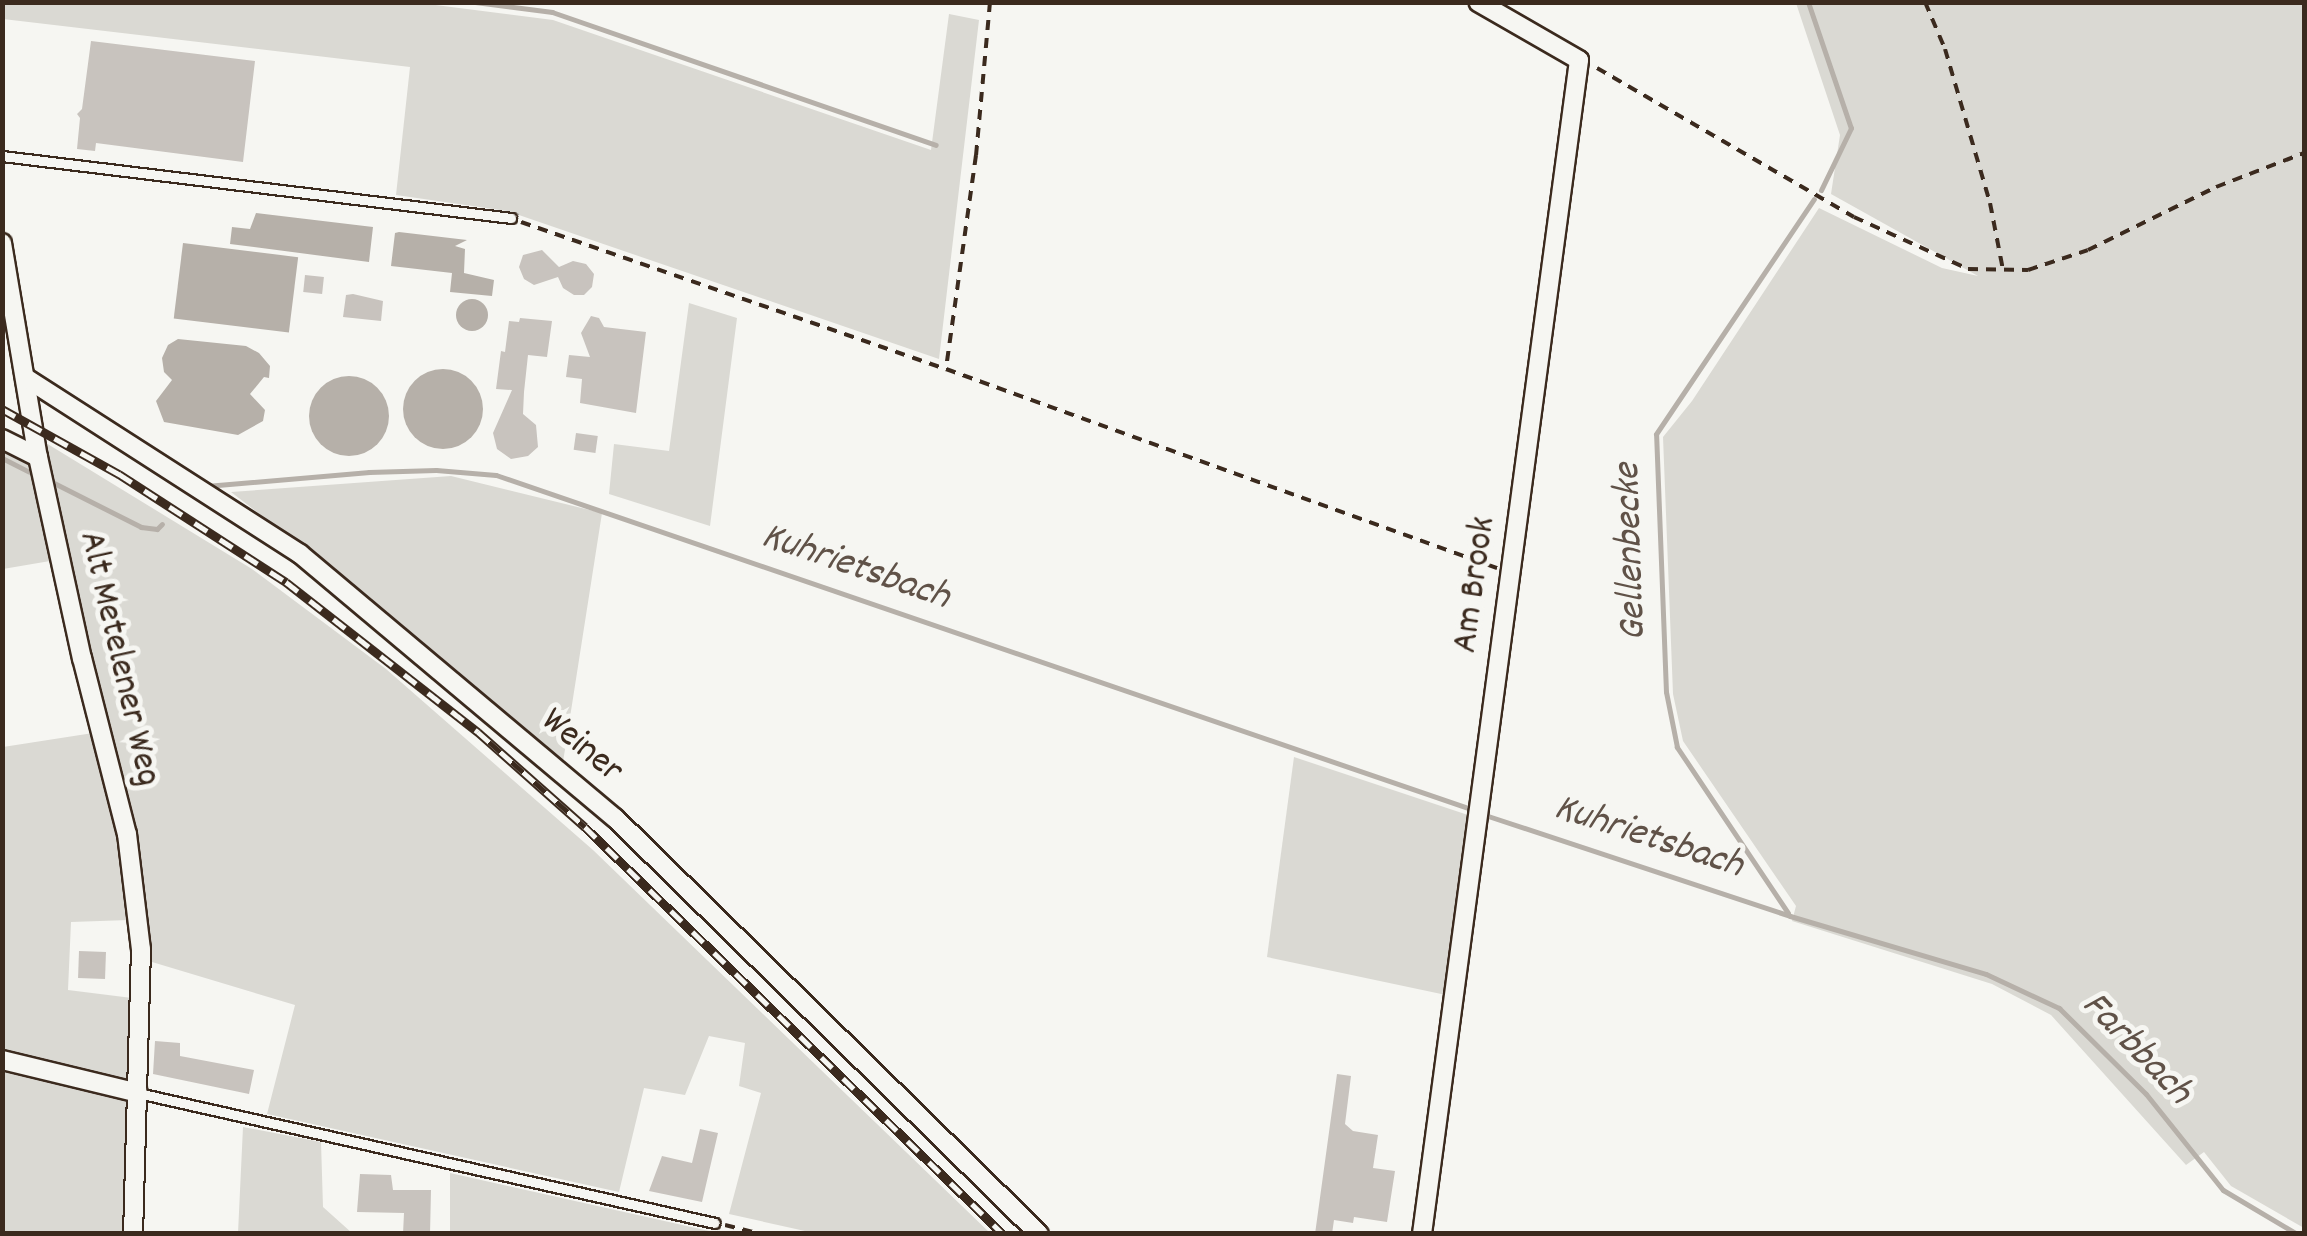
<!DOCTYPE html>
<html>
<head>
<meta charset="utf-8">
<style>
  body { margin:0 }
  #map { position:relative; width:2307px; height:1236px; overflow:hidden; background:#f6f6f2; font-family:Dekko,sans-serif }
  div>[style] { position:absolute }
  .green>* { inset:0; background:#dad9d3 }
  .water>* { inset:0; background:#b6b0a9; transform-origin:0 0 }
  .round { border-radius:50% }
  .stream>* { height:5px; margin:-2.5px; padding:0 2.5px; transform-origin:2.5px; border-radius:2.5px; background:#b6b0a9 }
  .building>* { inset:0; background:#c8c3be; transform-origin:0 0 }
  .path>* { height:4px; margin-top:-2px; transform-origin:0; background:repeating-linear-gradient(90deg,#3b2a1e 0 10px,transparent 0 18px) }
  .roads { filter:drop-shadow(2px 0 #3b2a1e) drop-shadow(-2px 0 #3b2a1e) drop-shadow(0 2px #3b2a1e) drop-shadow(0 -2px #3b2a1e) }
  .service>* { height:9px; margin:-4.5px; padding:0 4.5px; transform-origin:4.5px; border-radius:4.5px; background:#f6f6f2 }
  .minor>* { height:18px; margin:-9px; padding:0 9px; transform-origin:9px; border-radius:9px; background:#f6f6f2 }
  .rail>* { height:9px; margin-top:-4.5px; transform-origin:0; background:repeating-linear-gradient(90deg,#f6f6f2 0 15px,#3b2a1e 0 30px); box-sizing:border-box; border-block:2px solid #3b2a1e }
  span { translate:-50% -50%; white-space:nowrap; text-align:center; line-height:1.15; -webkit-text-stroke:10px #f6f6f2; paint-order:stroke }
  .street-label { font-size:38px; color:#3b2a1e }
  .water-label { font-size:40px; color:#605248; font-style:italic }
  .frame { position:absolute; inset:0; border:5px solid #3b2a1e; pointer-events:none }
</style>
</head>
<body>
<div id="map">
  <div class="green">
    <i style="clip-path:polygon(3px 2px,412px 2px,553px 20px,931px 150px,949px 14px,979px 20px,939px 359px,507px 211px,396px 195px,410px 67px,3px 19px)"></i>
    <i style="clip-path:polygon(1796px 3px,2304px 3px,2304px 1228px,2231px 1186px,2204px 1152px,2186px 1165px,2051px 1015px,1992px 984px,1792px 921px,1796px 906px,1683px 741px,1673px 694px,1663px 437px,1692px 401px,1819px 208px,1942px 268px,1978px 276px,1831px 194px,1840px 135px)"></i>
    <i style="clip-path:polygon(689px 303px,737px 318px,710px 526px,609px 494px,614px 444px,669px 451px)"></i>
    <i style="clip-path:polygon(46px 443px,252px 569px,386px 669px,593px 850px,990px 1233px,814px 1233px,729px 1214px,761px 1093px,739px 1086px,745px 1043px,709px 1036px,685px 1095px,644px 1088px,619px 1192px,267px 1114px,295px 1005px,152px 962px,135px 826px,87px 652px)"></i>
    <i style="clip-path:polygon(3px 449px,29px 462px,50px 561px,3px 569px)"></i>
    <i style="clip-path:polygon(451px 476px,602px 513px,563px 762px,318px 559px,231px 492px)"></i>
    <i style="clip-path:polygon(93px 733px,120px 835px,129px 920px,71px 922px,68px 990px,132px 998px,129px 1083px,3px 1055px,3px 747px)"></i>
    <i style="clip-path:polygon(1294px 757px,1468px 815px,1446px 995px,1267px 957px)"></i>
    <i style="clip-path:polygon(3px 1072px,128px 1100px,124px 1233px,3px 1233px)"></i>
    <i style="clip-path:polygon(243px 1127px,321px 1142px,323px 1207px,352px 1233px,238px 1233px)"></i>
    <i style="clip-path:polygon(450px 1173px,718px 1233px,450px 1233px)"></i>
  </div>
  <div class="water">
    <i style="clip-path:polygon(256px 213px,373px 227px,369px 262px,230px 244px,232px 227px,250px 229px)"></i>
    <i style="clip-path:polygon(399px 232px,467px 240px,455px 246px,465px 249px,464px 273px,494px 280px,492px 296px,450px 292px,452px 273px,391px 266px,395px 233px)"></i>
    <i style="left:183px;top:243px;width:116px;height:76px;rotate:7deg"></i>
    <i class="round" style="left:456px;top:299px;width:32px;height:32px"></i>
    <i style="clip-path:polygon(178px 339px,246px 346px,259px 353px,270px 366px,269px 378px,264px 377px,250px 394px,265px 410px,263px 421px,238px 435px,164px 422px,156px 401px,172px 380px,164px 372px,162px 358px,168px 345px)"></i>
    <i class="round" style="left:403px;top:369px;width:80px;height:80px"></i>
    <i class="round" style="left:309px;top:376px;width:80px;height:80px"></i>
  </div>
  <div class="stream">
    <i style="left:475px;top:2px;width:78px;rotate:7.4deg"></i>
    <i style="left:552px;top:12px;width:406px;rotate:19.1deg"></i>
    <i style="left:1808px;top:2px;width:133px;rotate:71.2deg"></i>
    <i style="left:1851px;top:128px;width:69px;rotate:115.8deg"></i>
    <i style="left:2px;top:458px;width:30px;rotate:27deg"></i>
    <i style="left:52px;top:482px;width:100px;rotate:26.8deg"></i>
    <i style="left:141px;top:527px;width:16px;rotate:7deg"></i>
    <i style="left:157px;top:529px;width:7px;rotate:-45deg"></i>
    <i style="left:206px;top:486px;width:164px;rotate:-4.9deg"></i>
    <i style="left:369px;top:472px;width:67px;rotate:-1.7deg"></i>
    <i style="left:436px;top:470px;width:60px;rotate:4.8deg"></i>
    <i style="left:496px;top:475px;width:1031px;rotate:18.91deg"></i>
    <i style="left:1488px;top:816px;width:318px;rotate:18.3deg"></i>
    <i style="left:1790px;top:916px;width:204px;rotate:16.5deg"></i>
    <i style="left:1986px;top:974px;width:81px;rotate:25deg"></i>
    <i style="left:2059px;top:1008px;width:122px;rotate:44.7deg"></i>
    <i style="left:2146px;top:1094px;width:123px;rotate:51.3deg"></i>
    <i style="left:2223px;top:1190px;width:86px;rotate:30.7deg"></i>
    <i style="left:1788px;top:913px;width:200px;rotate:-123.8deg"></i>
    <i style="left:1677px;top:747px;width:56px;rotate:-101.3deg"></i>
    <i style="left:1666px;top:692px;width:258px;rotate:-92.2deg"></i>
    <i style="left:1656px;top:434px;width:283px;rotate:-56.1deg"></i>
  </div>
  <div class="building">
    <i style="clip-path:polygon(91px 41px,255px 61px,243px 162px,96px 143px,95px 151px,77px 149px,80px 118px,77px 114px,82px 109px)"></i>
    <i style="clip-path:polygon(542px 250px,559px 267px,573px 261px,586px 264px,594px 274px,592px 287px,584px 295px,574px 295px,563px 288px,558px 277px,534px 285px,524px 279px,519px 267px,523px 255px)"></i>
    <i style="left:305px;top:275px;width:19px;height:17px;rotate:6deg"></i>
    <i style="clip-path:polygon(353px 294px,383px 301px,381px 321px,343px 317px,346px 295px)"></i>
    <i style="clip-path:polygon(591px 316px,599px 318px,604px 327px,646px 332px,636px 413px,580px 403px,582px 379px,566px 377px,569px 355px,590px 357px,581px 333px)"></i>
    <i style="clip-path:polygon(520px 318px,552px 321px,547px 357px,528px 355px,524px 392px,523px 414px,536px 425px,538px 447px,528px 456px,511px 459px,497px 449px,493px 433px,512px 390px,496px 389px,501px 351px,505px 352px,509px 321px,519px 322px)"></i>
    <i style="left:576px;top:433px;width:22px;height:17px;rotate:8deg"></i>
    <i style="left:79px;top:951px;width:27px;height:27px;rotate:2deg"></i>
    <i style="clip-path:polygon(155px 1041px,180px 1043px,180px 1056px,254px 1070px,249px 1094px,153px 1074px)"></i>
    <i style="clip-path:polygon(1337px 1074px,1351px 1076px,1345px 1124px,1353px 1131px,1378px 1135px,1373px 1168px,1395px 1171px,1387px 1222px,1354px 1217px,1353px 1223px,1334px 1220px,1332px 1234px,1315px 1234px)"></i>
    <i style="clip-path:polygon(700px 1129px,718px 1133px,702px 1202px,649px 1191px,662px 1156px,692px 1163px)"></i>
    <i style="clip-path:polygon(360px 1174px,391px 1175px,393px 1190px,431px 1190px,430px 1234px,403px 1234px,404px 1213px,357px 1212px)"></i>
  </div>
  <div class="path">
    <i style="left:990px;top:2px;width:154px;rotate:95.2deg"></i>
    <i style="left:976px;top:155px;width:216px;rotate:98deg"></i>
    <i style="left:946px;top:369px;width:586px;rotate:19.86deg"></i>
    <i style="left:1925px;top:2px;width:51px;rotate:66.9deg"></i>
    <i style="left:1945px;top:49px;width:160px;rotate:73.7deg"></i>
    <i style="left:1990px;top:203px;width:68px;rotate:79deg"></i>
    <i style="left:1597px;top:68px;width:297px;rotate:30.1deg"></i>
    <i style="left:1854px;top:217px;width:125px;rotate:24.5deg"></i>
    <i style="left:1968px;top:269px;width:60px;rotate:1deg"></i>
    <i style="left:2028px;top:270px;width:63px;rotate:-18.4deg"></i>
    <i style="left:2088px;top:250px;width:143px;rotate:-26.2deg"></i>
    <i style="left:2216px;top:187px;width:94px;rotate:-21.1deg"></i>
    <i style="left:521px;top:222px;width:450px;rotate:19.1deg"></i>
    <i style="left:725px;top:1225px;width:36px;rotate:14deg"></i>
  </div>
  <div class="roads">
    <div class="service">
      <i style="left:2px;top:156px;width:513px;rotate:6.94deg"></i>
      <i style="left:138px;top:1093px;width:591px;rotate:12.7deg"></i>
    </div>
    <div class="minor">
      <i style="left:2px;top:243px;width:217px;rotate:80.5deg"></i>
      <i style="left:38px;top:457px;width:206px;rotate:77.7deg"></i>
      <i style="left:82px;top:658px;width:182px;rotate:75.7deg"></i>
      <i style="left:127px;top:834px;width:116px;rotate:83.1deg"></i>
      <i style="left:141px;top:949px;width:285px;rotate:91.6deg"></i>
      <i style="left:26px;top:378px;width:326px;rotate:32.7deg"></i>
      <i style="left:300px;top:554px;width:411px;rotate:40deg"></i>
      <i style="left:615px;top:818px;width:594px;rotate:44.45deg"></i>
      <i style="left:2px;top:439px;width:40px;rotate:26.6deg"></i>
      <i style="left:2px;top:1060px;width:140px;rotate:13.6deg"></i>
      <i style="left:1422px;top:1234px;width:1184px;rotate:-82.38deg"></i>
      <i style="left:1579px;top:60px;width:116px;rotate:-150.1deg"></i>
    </div>
  </div>
  <div class="rail">
    <i style="left:2px;top:409px;width:134px;rotate:29.1deg"></i>
    <i style="left:119px;top:474px;width:199px;rotate:32.9deg"></i>
    <i style="left:286px;top:582px;width:244px;rotate:38deg"></i>
    <i style="left:478px;top:732px;width:143px;rotate:41.6deg"></i>
    <i style="left:585px;top:827px;width:583px;rotate:44.24deg"></i>
  </div>
  <div class="street-label">
    <span style="left:1476px;top:585px;rotate:-82deg">Am Brook</span>
    <span style="left:118px;top:659px;rotate:77deg">Alt Metelener Weg</span>
    <span style="left:581px;top:747px;rotate:40deg">Weiner</span>
  </div>
  <div class="water-label">
    <span style="left:1633px;top:552px;rotate:-92deg">Gellenbecke</span>
    <span style="left:855px;top:569px;rotate:19deg">Kuhrietsbach</span>
    <span style="left:1648px;top:839px;rotate:18deg">Kuhrietsbach</span>
    <span style="left:2135px;top:1050px;rotate:46deg">Farbbach</span>
  </div>
  <div class="frame"></div>
</div>
</body>
</html>
